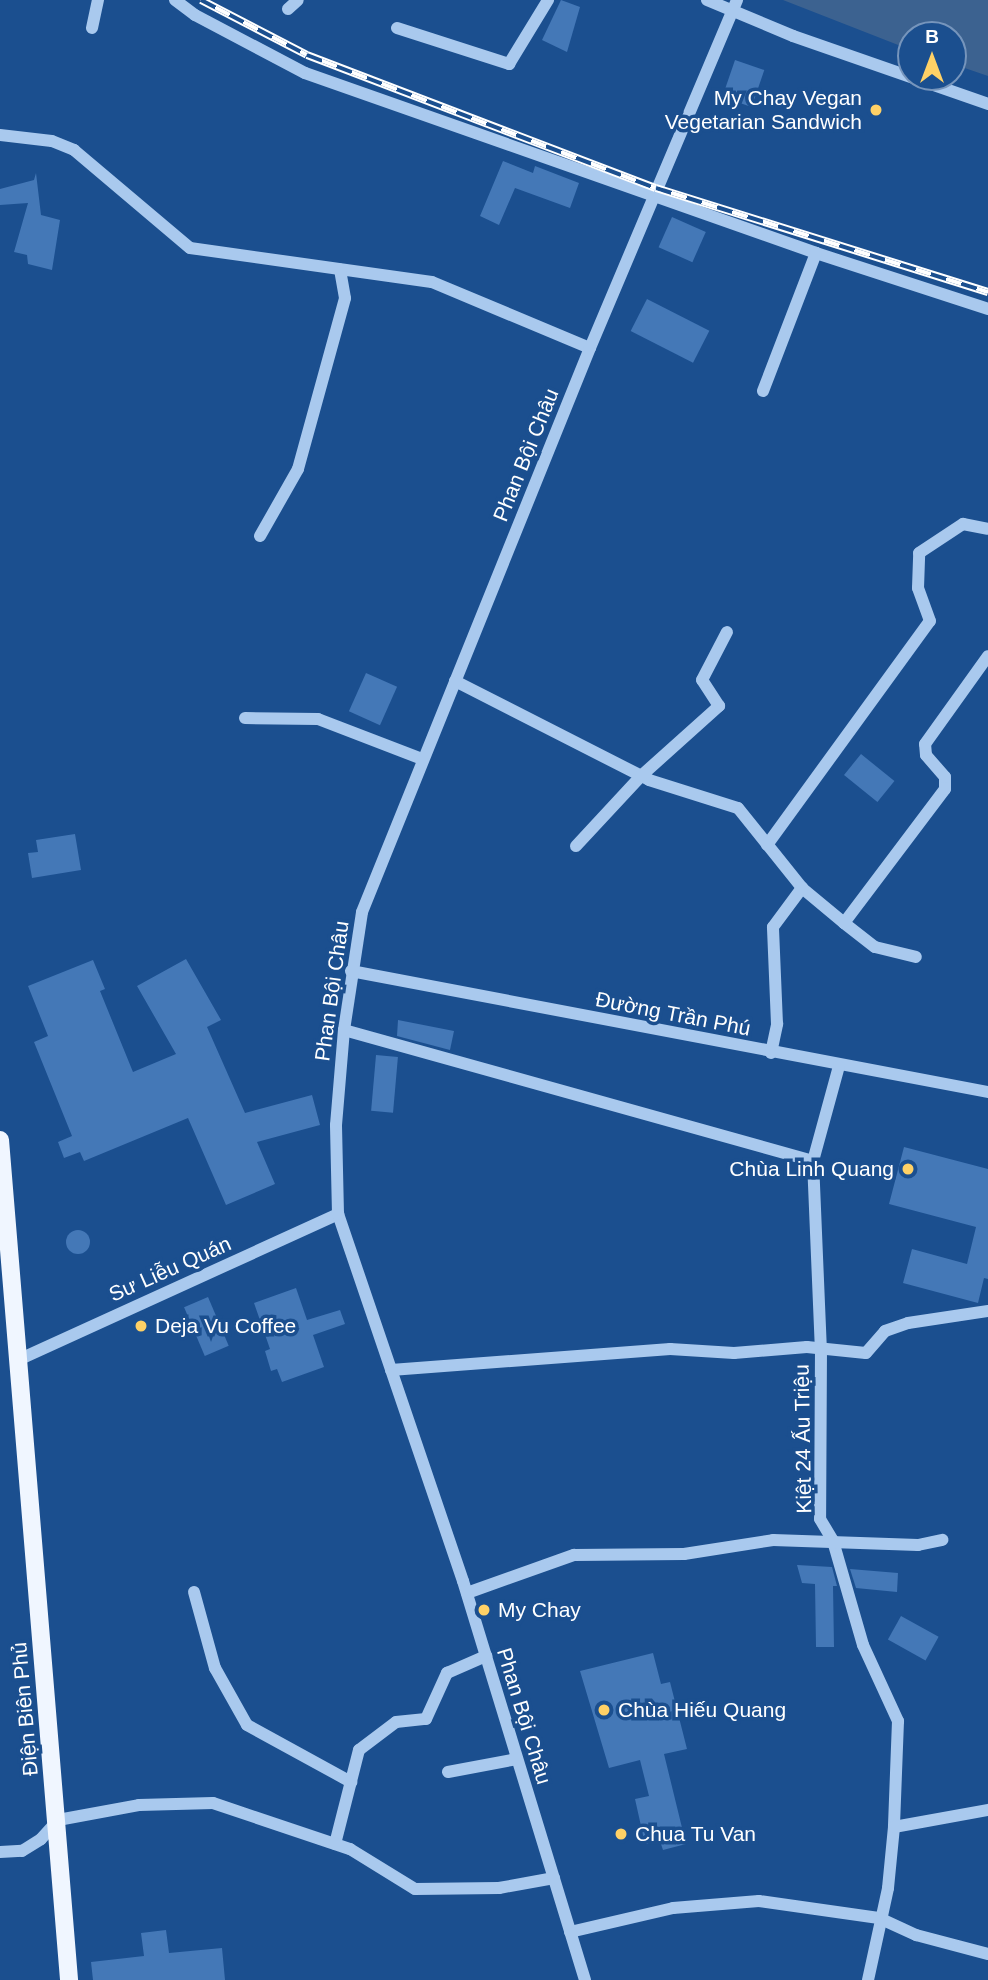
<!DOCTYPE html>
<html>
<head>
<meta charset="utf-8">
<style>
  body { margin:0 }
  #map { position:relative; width:988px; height:1980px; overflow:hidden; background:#1b4f8f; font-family:Helvetica,sans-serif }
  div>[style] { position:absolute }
  .water>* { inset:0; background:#3c6290 }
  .building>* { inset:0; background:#4478b7; transform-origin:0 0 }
  .round { border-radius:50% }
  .minor>* { height:12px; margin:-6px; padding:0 6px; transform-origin:6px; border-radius:6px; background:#a9c9ee }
  .major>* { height:18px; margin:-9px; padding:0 9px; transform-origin:9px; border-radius:9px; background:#f0f6ff }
  .rail>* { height:8px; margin-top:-4px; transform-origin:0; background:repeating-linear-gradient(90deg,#1b4f8f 0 16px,#fff 0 32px); box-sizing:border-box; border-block:2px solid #fff }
  .dots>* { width:19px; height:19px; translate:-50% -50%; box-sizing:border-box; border:4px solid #1b4f8f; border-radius:50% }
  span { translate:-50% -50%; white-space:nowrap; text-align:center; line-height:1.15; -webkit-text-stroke:7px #1b4f8f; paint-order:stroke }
  .poi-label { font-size:21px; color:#fff }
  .right { translate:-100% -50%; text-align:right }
  .left { translate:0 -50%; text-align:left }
  .street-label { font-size:21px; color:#fff }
  .north { position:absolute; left:897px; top:21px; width:70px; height:70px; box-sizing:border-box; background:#1b4f8f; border:2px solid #7695bc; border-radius:50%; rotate:0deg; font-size:19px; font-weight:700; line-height:28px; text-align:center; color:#fff }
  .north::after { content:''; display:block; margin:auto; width:24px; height:32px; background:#ffd166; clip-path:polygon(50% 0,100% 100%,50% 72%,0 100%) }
</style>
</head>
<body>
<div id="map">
  <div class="water">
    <i style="clip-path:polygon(783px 0,988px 0,988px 76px,953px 64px,953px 35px,911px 35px,911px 50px)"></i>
  </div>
  <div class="building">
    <i style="clip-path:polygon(561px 0,580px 7px,567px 52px,542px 40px)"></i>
    <i style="left:735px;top:60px;width:31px;height:39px;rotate:19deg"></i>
    <i style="clip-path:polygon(503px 161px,533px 173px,535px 166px,579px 183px,570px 208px,515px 188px,499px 225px,480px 216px)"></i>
    <i style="clip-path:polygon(36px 173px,41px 215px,60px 220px,52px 270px,28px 264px,27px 255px,14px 252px,28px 203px,0 205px,0 189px,34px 180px)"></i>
    <i style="left:672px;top:217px;width:37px;height:33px;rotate:24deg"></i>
    <i style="left:647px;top:299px;width:70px;height:36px;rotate:27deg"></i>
    <i style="left:366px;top:673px;width:34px;height:42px;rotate:24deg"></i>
    <i style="left:861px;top:754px;width:43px;height:27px;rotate:39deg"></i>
    <i style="clip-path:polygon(75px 834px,81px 870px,32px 878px,28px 853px,38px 852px,36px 840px)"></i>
    <i style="clip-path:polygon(186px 959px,221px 1020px,207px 1027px,245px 1113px,312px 1095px,320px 1125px,257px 1142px,275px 1184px,226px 1205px,188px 1118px,84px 1161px,80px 1152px,64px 1158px,58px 1142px,72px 1136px,34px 1042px,48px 1036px,28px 986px,93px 960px,105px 989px,100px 991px,133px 1072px,176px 1054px,137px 986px)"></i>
    <i style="clip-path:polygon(398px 1020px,454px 1031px,450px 1050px,397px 1036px)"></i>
    <i style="left:376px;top:1055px;width:22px;height:56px;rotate:5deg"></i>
    <i style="clip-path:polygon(904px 1147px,988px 1169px,988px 1279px,984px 1278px,978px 1303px,903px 1283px,912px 1249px,967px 1264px,976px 1227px,889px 1204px)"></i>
    <i class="round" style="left:66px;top:1230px;width:24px;height:24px"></i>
    <i style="clip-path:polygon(296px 1288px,307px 1320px,340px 1310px,345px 1324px,313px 1335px,324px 1367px,282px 1382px,277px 1369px,271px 1371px,265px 1351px,270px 1349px,254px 1303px)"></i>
    <i style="left:208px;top:1297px;width:53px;height:26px;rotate:67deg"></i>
    <i style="clip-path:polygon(797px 1565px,832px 1567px,837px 1586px,833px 1586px,834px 1647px,816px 1647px,815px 1584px,802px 1583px)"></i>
    <i style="clip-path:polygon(850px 1569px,898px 1573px,897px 1592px,856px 1588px)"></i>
    <i style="left:901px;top:1616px;width:43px;height:27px;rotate:29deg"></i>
    <i style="clip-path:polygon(653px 1653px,661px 1684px,670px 1682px,687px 1749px,664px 1754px,686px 1844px,663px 1850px,660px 1841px,645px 1844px,635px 1799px,649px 1796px,640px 1760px,609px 1768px,580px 1671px)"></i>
    <i style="clip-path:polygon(166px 1930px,169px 1953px,222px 1948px,225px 1980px,93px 1980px,91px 1962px,144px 1956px,141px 1933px)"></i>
  </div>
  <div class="minor">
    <i style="left:175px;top:0;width:25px;rotate:37deg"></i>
    <i style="left:195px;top:15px;width:124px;rotate:27.8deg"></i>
    <i style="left:305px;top:73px;width:542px;rotate:19.4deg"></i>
    <i style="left:816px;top:253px;width:181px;rotate:18deg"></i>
    <i style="left:707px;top:0;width:93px;rotate:22.7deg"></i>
    <i style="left:793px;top:36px;width:207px;rotate:19.2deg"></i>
    <i style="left:288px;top:9px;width:13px;rotate:-42deg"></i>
    <i style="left:92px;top:28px;width:29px;rotate:-78deg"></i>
    <i style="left:397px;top:28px;width:118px;rotate:17.8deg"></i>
    <i style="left:509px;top:64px;width:75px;rotate:-58.6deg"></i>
    <i style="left:0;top:135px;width:52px;rotate:6.6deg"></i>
    <i style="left:52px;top:141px;width:24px;rotate:22deg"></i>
    <i style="left:74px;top:150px;width:152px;rotate:40.2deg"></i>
    <i style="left:190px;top:248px;width:244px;rotate:8deg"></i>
    <i style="left:432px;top:282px;width:171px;rotate:22.7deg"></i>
    <i style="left:763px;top:391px;width:148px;rotate:-69deg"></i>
    <i style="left:260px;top:536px;width:77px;rotate:-60.4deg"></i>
    <i style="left:298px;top:469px;width:177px;rotate:-74.6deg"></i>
    <i style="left:345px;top:298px;width:29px;rotate:-100deg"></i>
    <i style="left:455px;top:681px;width:218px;rotate:27deg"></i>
    <i style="left:649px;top:780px;width:93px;rotate:17.5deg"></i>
    <i style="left:738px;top:808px;width:102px;rotate:51.3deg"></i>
    <i style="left:802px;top:888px;width:55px;rotate:39.8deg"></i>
    <i style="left:844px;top:923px;width:39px;rotate:38deg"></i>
    <i style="left:875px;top:947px;width:42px;rotate:13.7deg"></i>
    <i style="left:245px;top:718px;width:73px;rotate:0.8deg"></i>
    <i style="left:318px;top:719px;width:111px;rotate:21deg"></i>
    <i style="left:767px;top:845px;width:277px;rotate:-54deg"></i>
    <i style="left:930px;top:621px;width:35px;rotate:-110deg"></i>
    <i style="left:918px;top:588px;width:35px;rotate:-88deg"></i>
    <i style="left:919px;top:553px;width:53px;rotate:-33.4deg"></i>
    <i style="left:963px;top:524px;width:25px;rotate:11deg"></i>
    <i style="left:576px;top:846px;width:96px;rotate:-47.1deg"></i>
    <i style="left:641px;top:776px;width:105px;rotate:-41.9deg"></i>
    <i style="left:719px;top:706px;width:31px;rotate:-123deg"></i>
    <i style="left:702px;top:680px;width:54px;rotate:-62.5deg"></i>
    <i style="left:844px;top:923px;width:168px;rotate:-53deg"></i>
    <i style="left:945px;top:789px;width:12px;rotate:-90deg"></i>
    <i style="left:945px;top:777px;width:29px;rotate:-131deg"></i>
    <i style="left:926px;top:755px;width:11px;rotate:-95deg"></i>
    <i style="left:925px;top:744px;width:108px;rotate:-54.4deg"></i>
    <i style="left:351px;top:971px;width:648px;rotate:10.76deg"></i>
    <i style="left:344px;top:1030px;width:487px;rotate:15.6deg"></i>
    <i style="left:813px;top:1161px;width:98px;rotate:-74.7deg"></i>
    <i style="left:771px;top:1053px;width:30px;rotate:-78deg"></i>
    <i style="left:777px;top:1024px;width:97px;rotate:-92.4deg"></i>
    <i style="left:773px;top:927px;width:49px;rotate:-53.4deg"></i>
    <i style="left:813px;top:1161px;width:187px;rotate:87.6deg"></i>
    <i style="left:821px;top:1348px;width:171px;rotate:90.3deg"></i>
    <i style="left:820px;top:1519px;width:26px;rotate:59deg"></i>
    <i style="left:833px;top:1541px;width:108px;rotate:73.9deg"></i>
    <i style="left:863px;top:1645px;width:84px;rotate:65.3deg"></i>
    <i style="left:898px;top:1721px;width:106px;rotate:92.2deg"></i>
    <i style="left:18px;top:1360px;width:352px;rotate:-24.5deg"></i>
    <i style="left:391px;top:1370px;width:280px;rotate:-4.3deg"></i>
    <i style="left:670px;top:1349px;width:64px;rotate:3.6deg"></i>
    <i style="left:734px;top:1353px;width:73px;rotate:-4.7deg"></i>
    <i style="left:807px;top:1347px;width:59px;rotate:5.8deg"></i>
    <i style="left:866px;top:1353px;width:29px;rotate:-49deg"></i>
    <i style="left:885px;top:1331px;width:24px;rotate:-19deg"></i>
    <i style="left:908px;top:1323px;width:81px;rotate:-8.5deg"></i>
    <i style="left:194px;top:1592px;width:79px;rotate:74.6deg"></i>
    <i style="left:215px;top:1668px;width:65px;rotate:60.7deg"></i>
    <i style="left:247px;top:1725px;width:119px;rotate:28.7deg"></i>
    <i style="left:467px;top:1593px;width:114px;rotate:-19.6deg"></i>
    <i style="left:574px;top:1555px;width:110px;rotate:-0.5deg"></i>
    <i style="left:684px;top:1554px;width:90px;rotate:-8.9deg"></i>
    <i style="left:773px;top:1540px;width:145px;rotate:2deg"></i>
    <i style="left:918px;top:1545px;width:25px;rotate:-12deg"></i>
    <i style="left:448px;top:1772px;width:70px;rotate:-10.7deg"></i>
    <i style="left:335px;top:1844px;width:97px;rotate:-75.7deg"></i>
    <i style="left:359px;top:1750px;width:46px;rotate:-37.1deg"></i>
    <i style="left:396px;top:1722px;width:30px;rotate:-6deg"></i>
    <i style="left:426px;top:1719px;width:51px;rotate:-65.5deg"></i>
    <i style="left:447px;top:1673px;width:43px;rotate:-23.6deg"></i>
    <i style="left:0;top:1852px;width:22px;rotate:-3deg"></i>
    <i style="left:22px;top:1851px;width:22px;rotate:-32deg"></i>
    <i style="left:41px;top:1839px;width:25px;rotate:-48deg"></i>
    <i style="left:58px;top:1820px;width:82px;rotate:-10.5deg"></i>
    <i style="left:139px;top:1805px;width:74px;rotate:-1.5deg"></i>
    <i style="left:213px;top:1803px;width:145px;rotate:18.6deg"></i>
    <i style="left:350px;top:1849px;width:76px;rotate:31.6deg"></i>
    <i style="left:415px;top:1889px;width:84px;rotate:-0.7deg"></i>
    <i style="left:499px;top:1888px;width:56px;rotate:-10.3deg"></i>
    <i style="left:570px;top:1932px;width:106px;rotate:-13.1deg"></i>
    <i style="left:673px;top:1908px;width:86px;rotate:-4.7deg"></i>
    <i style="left:759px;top:1901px;width:121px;rotate:8.1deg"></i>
    <i style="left:879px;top:1918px;width:41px;rotate:24.7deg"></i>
    <i style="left:916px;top:1935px;width:74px;rotate:14.8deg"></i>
    <i style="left:585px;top:1980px;width:417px;rotate:-107deg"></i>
    <i style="left:463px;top:1581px;width:388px;rotate:-108.8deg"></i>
    <i style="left:338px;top:1214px;width:89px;rotate:-91.3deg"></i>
    <i style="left:336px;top:1125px;width:95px;rotate:-85.2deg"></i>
    <i style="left:344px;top:1030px;width:119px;rotate:-81.3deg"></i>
    <i style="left:362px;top:912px;width:608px;rotate:-67.99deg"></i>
    <i style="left:590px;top:348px;width:378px;rotate:-67.1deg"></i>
    <i style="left:868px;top:1980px;width:94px;rotate:-77.7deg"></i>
    <i style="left:888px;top:1888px;width:61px;rotate:-84.4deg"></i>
    <i style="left:894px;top:1827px;width:96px;rotate:-10.3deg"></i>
  </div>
  <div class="major">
    <i style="left:0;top:1140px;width:843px;rotate:85.3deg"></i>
  </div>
  <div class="rail">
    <i style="left:201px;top:0;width:119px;rotate:27.4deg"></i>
    <i style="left:307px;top:55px;width:373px;rotate:20.9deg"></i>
    <i style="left:656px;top:188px;width:348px;rotate:17.4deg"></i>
  </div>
  <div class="dots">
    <i style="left:876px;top:110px;background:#ffd166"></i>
    <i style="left:908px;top:1169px;background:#ffd166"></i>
    <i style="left:141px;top:1326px;background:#ffd166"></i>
    <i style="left:484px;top:1610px;background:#ffd166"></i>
    <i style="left:604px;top:1710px;background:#ffd166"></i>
    <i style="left:621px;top:1834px;background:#ffd166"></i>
  </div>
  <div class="poi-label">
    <span class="right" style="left:862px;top:110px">My Chay Vegan<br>Vegetarian Sandwich</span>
    <span class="right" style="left:894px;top:1169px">Chùa Linh Quang</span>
    <span class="left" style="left:155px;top:1326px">Deja Vu Coffee</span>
    <span class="left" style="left:498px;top:1610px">My Chay</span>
    <span class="left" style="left:618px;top:1710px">Chùa Hiếu Quang</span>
    <span class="left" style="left:635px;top:1834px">Chua Tu Van</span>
  </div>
  <div class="street-label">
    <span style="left:526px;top:455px;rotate:-68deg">Phan Bội Châu</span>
    <span style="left:332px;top:991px;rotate:-82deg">Phan Bội Châu</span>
    <span style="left:673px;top:1014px;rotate:11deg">Đường Trần Phú</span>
    <span style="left:170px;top:1269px;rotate:-24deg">Sư Liễu Quán</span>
    <span style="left:803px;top:1439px;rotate:-91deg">Kiệt 24 Ấu Triệu</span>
    <span style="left:25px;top:1709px;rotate:-95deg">Điện Biên Phủ</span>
    <span style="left:524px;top:1716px;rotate:73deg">Phan Bội Châu</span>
  </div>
  <div class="north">B</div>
</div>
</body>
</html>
